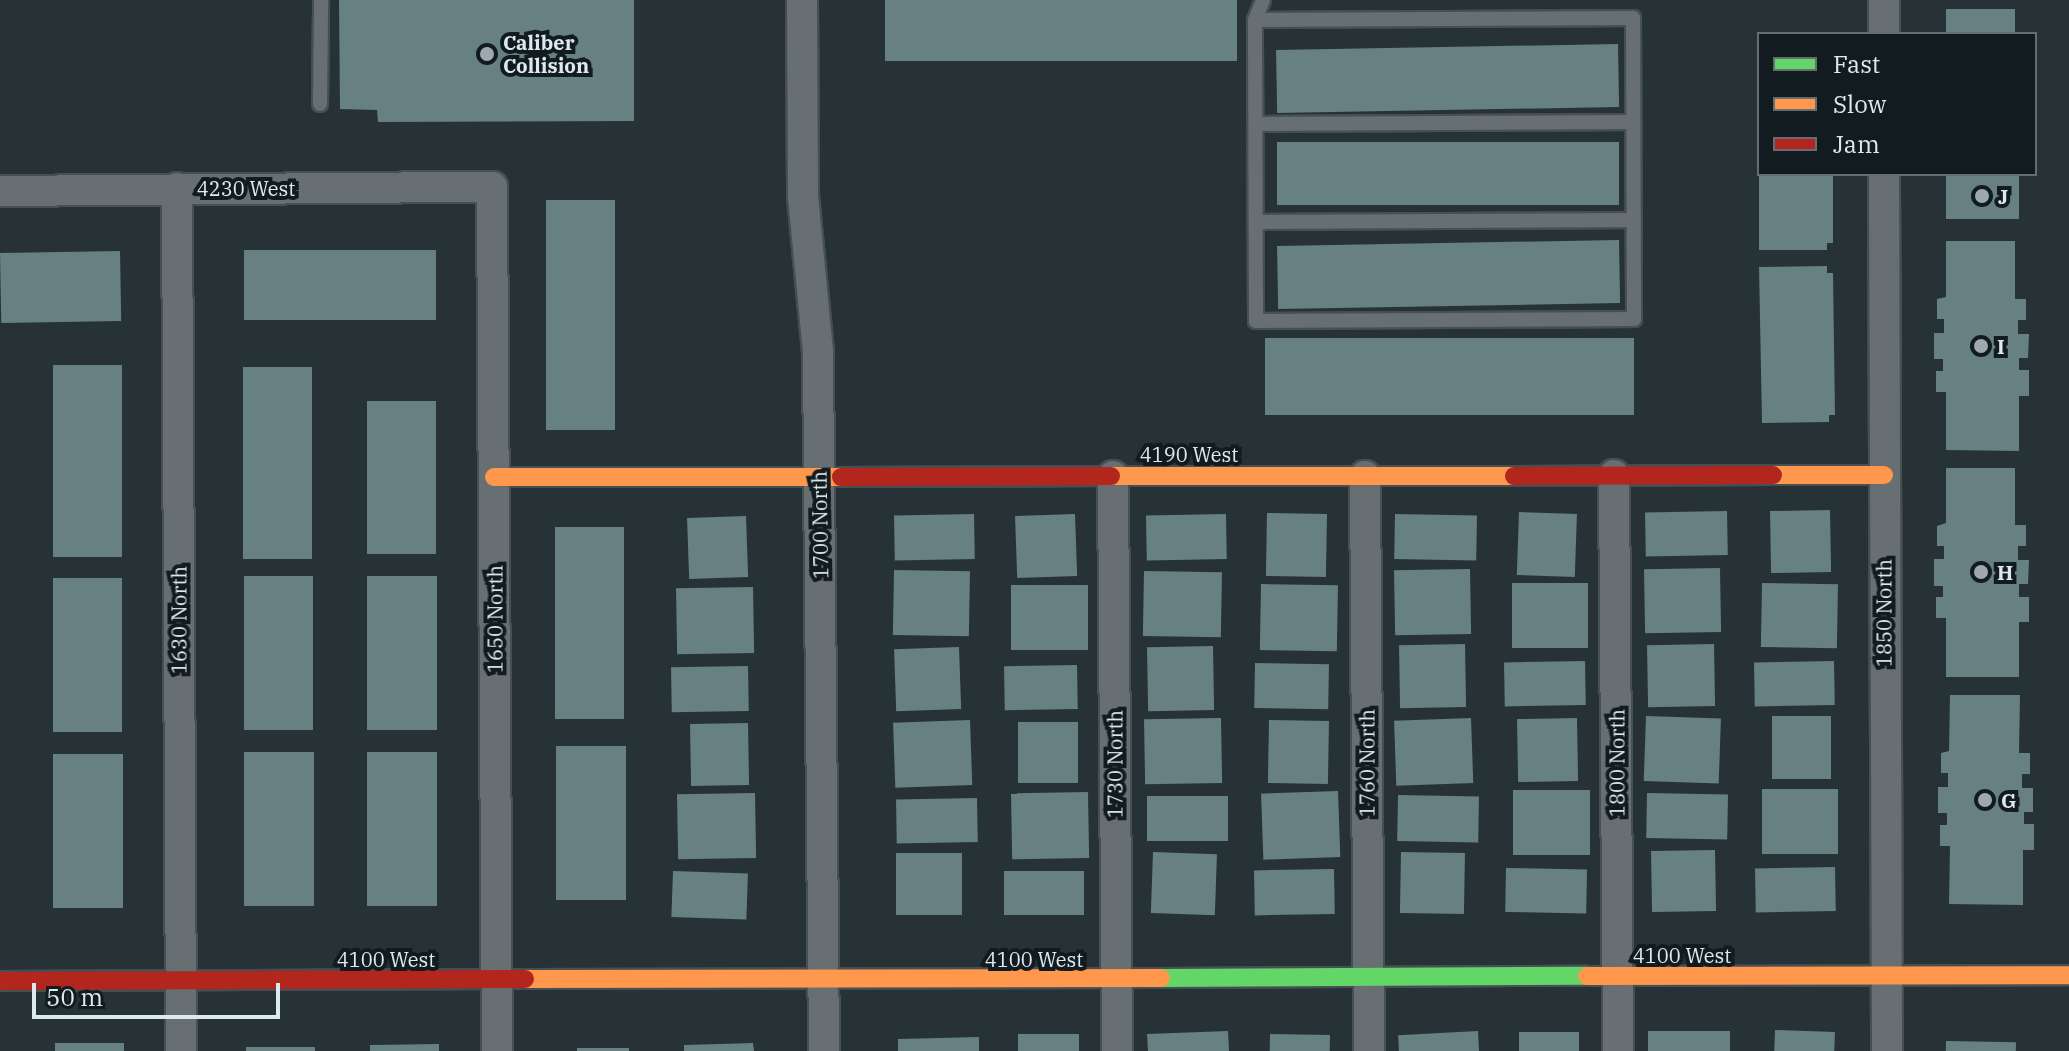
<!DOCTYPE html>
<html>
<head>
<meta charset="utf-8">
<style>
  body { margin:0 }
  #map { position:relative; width:2069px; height:1051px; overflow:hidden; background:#273237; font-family:"IBM Plex Serif",serif }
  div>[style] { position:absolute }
  .building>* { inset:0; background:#678081; transform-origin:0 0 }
  .roads { filter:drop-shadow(2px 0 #454f54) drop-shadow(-2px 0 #454f54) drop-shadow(0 2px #454f54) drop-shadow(0 -2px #454f54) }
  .lane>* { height:14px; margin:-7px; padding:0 7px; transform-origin:7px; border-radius:7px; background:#676f73 }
  .street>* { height:30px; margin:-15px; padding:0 15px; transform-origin:15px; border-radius:15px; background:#676f73 }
  .fast>* { height:18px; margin:-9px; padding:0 9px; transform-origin:9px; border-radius:9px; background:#63d668 }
  .slow>* { height:18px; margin:-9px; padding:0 9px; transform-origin:9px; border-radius:9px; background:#ff974d }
  .jam>* { height:18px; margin:-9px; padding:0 9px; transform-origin:9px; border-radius:9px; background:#b3261e }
  .dots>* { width:22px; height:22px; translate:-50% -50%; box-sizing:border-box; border:4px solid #121c20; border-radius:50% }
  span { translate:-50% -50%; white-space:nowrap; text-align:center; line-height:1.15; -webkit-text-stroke:8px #121c20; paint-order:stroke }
  .poi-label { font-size:20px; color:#dce9ee; font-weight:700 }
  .left { translate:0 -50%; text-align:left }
  .street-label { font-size:20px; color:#dce9ee }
  .legend { position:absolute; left:1757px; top:32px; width:280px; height:144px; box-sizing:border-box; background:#121c20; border:2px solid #636e72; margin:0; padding:10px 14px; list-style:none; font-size:24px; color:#dce9ee }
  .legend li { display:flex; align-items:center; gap:16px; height:40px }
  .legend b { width:40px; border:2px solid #636e72 }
  .scale { position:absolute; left:32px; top:983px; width:248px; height:36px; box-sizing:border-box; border:4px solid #dce9ee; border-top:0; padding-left:10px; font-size:24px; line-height:28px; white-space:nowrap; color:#dce9ee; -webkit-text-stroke:6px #121c20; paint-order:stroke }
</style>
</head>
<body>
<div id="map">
  <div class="building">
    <i style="clip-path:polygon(339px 0,634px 0,634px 121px,378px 122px,377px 110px,340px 109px)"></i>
    <i style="left:885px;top:0;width:352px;height:61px"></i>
    <i style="left:1946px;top:9px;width:69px;height:25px"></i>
    <i style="left:1618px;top:44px;width:63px;height:342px;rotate:89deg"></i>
    <i style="left:1619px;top:142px;width:63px;height:342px;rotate:90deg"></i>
    <i style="clip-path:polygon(1759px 174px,1833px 174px,1833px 243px,1827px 243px,1827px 250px,1759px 250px)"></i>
    <i style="left:1946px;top:174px;width:73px;height:45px"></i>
    <i style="left:615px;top:200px;width:230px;height:69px;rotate:90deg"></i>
    <i style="left:1619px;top:240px;width:63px;height:342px;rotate:89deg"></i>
    <i style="clip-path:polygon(1946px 241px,2015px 241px,2015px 299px,2026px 299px,2026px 320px,2018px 320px,2018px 334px,2029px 334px,2028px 358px,2019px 358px,2019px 370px,2029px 370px,2029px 396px,2019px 396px,2019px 451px,1946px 450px,1946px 392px,1936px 392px,1936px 371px,1943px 371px,1943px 359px,1934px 359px,1934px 333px,1944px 333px,1944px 319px,1937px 319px,1937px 299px,1946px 297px)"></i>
    <i style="left:436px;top:250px;width:70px;height:192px;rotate:90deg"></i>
    <i style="left:120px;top:251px;width:70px;height:120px;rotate:89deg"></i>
    <i style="clip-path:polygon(1827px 266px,1827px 273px,1833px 273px,1835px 415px,1829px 415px,1829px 422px,1762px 423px,1759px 267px)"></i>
    <i style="left:1634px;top:338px;width:77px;height:369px;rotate:90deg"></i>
    <i style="left:122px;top:365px;width:192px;height:69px;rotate:90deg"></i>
    <i style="left:243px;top:367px;width:69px;height:192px"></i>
    <i style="left:367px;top:401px;width:69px;height:153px"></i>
    <i style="clip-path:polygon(1946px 468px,2015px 468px,2015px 525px,2026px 525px,2026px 546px,2018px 546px,2018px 560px,2029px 560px,2028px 584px,2019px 584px,2019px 597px,2029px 597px,2029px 622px,2019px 622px,2019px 677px,1946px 677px,1946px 618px,1936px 618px,1936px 597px,1943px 597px,1943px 586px,1934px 586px,1934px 559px,1944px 559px,1944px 546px,1937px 546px,1937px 526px,1946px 523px)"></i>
    <i style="left:1830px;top:510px;width:62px;height:60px;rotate:89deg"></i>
    <i style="left:1727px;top:511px;width:44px;height:82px;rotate:89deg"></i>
    <i style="left:1519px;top:512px;width:58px;height:63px;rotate:2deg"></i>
    <i style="left:1267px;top:513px;width:60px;height:63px;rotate:1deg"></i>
    <i style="left:974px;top:514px;width:45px;height:80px;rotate:89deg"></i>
    <i style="left:1075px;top:514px;width:62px;height:60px;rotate:88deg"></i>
    <i style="left:1226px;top:514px;width:45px;height:80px;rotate:89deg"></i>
    <i style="left:1395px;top:514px;width:82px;height:45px;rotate:1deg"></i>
    <i style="left:746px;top:516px;width:61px;height:59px;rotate:88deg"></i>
    <i style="left:555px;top:527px;width:69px;height:192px"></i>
    <i style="left:1720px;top:568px;width:64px;height:76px;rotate:89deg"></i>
    <i style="left:1470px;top:569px;width:65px;height:76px;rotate:89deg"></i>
    <i style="left:894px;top:570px;width:76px;height:65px;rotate:1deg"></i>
    <i style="left:1144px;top:571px;width:78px;height:65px;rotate:1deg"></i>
    <i style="left:313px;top:576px;width:154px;height:69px;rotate:90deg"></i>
    <i style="left:437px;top:576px;width:154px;height:70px;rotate:90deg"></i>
    <i style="left:53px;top:578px;width:69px;height:154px"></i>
    <i style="left:1512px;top:583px;width:76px;height:65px"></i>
    <i style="left:1762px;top:583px;width:76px;height:64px;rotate:1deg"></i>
    <i style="left:1261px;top:584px;width:77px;height:66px;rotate:1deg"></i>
    <i style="left:1088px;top:585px;width:65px;height:77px;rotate:90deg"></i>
    <i style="left:753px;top:587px;width:66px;height:77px;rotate:89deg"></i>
    <i style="left:1465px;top:644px;width:63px;height:66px;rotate:89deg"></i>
    <i style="left:1714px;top:644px;width:62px;height:67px;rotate:89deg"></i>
    <i style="left:1213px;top:646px;width:64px;height:66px;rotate:89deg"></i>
    <i style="left:959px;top:647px;width:62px;height:65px;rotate:88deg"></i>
    <i style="left:1585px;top:661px;width:44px;height:81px;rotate:89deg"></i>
    <i style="left:1834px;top:661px;width:44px;height:80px;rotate:89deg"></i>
    <i style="left:1255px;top:663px;width:74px;height:45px;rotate:1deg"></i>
    <i style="left:1077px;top:665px;width:44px;height:73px;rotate:89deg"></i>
    <i style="left:748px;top:666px;width:45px;height:77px;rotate:89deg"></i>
    <i style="clip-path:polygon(1950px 695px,2020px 695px,2019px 753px,2030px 753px,2030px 774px,2022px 774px,2022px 788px,2033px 788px,2033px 812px,2024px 812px,2024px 824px,2034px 824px,2034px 850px,2023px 850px,2023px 905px,1949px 904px,1950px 846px,1940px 846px,1940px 825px,1947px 825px,1947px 813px,1938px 813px,1938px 787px,1948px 787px,1948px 773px,1941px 773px,1941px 753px,1949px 751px)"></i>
    <i style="left:1646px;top:716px;width:75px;height:65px;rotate:2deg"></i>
    <i style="left:1772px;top:716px;width:59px;height:63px"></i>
    <i style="left:1221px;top:718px;width:65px;height:77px;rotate:89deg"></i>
    <i style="left:1471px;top:718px;width:65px;height:77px;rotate:88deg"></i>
    <i style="left:1577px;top:718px;width:63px;height:60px;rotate:89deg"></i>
    <i style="left:970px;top:720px;width:65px;height:77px;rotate:88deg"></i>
    <i style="left:1269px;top:720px;width:60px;height:63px;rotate:1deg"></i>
    <i style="left:1018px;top:722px;width:60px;height:61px"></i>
    <i style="left:748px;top:723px;width:62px;height:58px;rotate:89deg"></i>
    <i style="left:626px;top:746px;width:154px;height:70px;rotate:90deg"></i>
    <i style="left:244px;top:752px;width:70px;height:154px"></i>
    <i style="left:437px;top:752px;width:154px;height:70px;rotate:90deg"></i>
    <i style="left:123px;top:754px;width:154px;height:70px;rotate:90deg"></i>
    <i style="left:1762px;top:789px;width:76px;height:65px"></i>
    <i style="left:1513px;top:790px;width:77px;height:65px"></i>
    <i style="left:1338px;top:791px;width:66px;height:77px;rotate:88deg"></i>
    <i style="left:1088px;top:792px;width:66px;height:77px;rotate:89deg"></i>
    <i style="left:755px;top:793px;width:65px;height:78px;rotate:89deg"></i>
    <i style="left:1647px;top:793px;width:81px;height:45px;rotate:1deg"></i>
    <i style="left:1398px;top:795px;width:81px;height:46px;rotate:1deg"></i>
    <i style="left:1147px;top:796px;width:81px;height:45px"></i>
    <i style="left:977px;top:798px;width:44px;height:81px;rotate:89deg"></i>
    <i style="left:1715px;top:850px;width:61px;height:64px;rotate:89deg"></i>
    <i style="left:1153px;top:852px;width:64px;height:61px;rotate:2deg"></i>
    <i style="left:1401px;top:852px;width:64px;height:61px;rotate:1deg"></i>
    <i style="left:896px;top:853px;width:66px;height:62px"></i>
    <i style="left:1835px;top:867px;width:44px;height:80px;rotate:89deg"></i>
    <i style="left:1506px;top:868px;width:81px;height:44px;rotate:1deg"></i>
    <i style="left:1334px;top:869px;width:45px;height:80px;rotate:89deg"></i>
    <i style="left:673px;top:871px;width:75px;height:46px;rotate:2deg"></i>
    <i style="left:1084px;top:871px;width:44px;height:80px;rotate:90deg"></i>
    <i style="left:1775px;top:1030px;width:60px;height:21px;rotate:2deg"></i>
    <i style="clip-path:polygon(1228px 1031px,1229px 1051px,1148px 1051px,1147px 1034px)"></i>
    <i style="left:1478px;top:1031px;width:20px;height:80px;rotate:87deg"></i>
    <i style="left:1730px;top:1031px;width:20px;height:82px;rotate:90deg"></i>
    <i style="left:1519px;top:1032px;width:60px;height:19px"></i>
    <i style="left:1079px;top:1034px;width:17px;height:61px;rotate:90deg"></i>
    <i style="left:1270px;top:1034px;width:60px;height:17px;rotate:1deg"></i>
    <i style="clip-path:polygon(979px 1037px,979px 1051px,898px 1051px,898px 1039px)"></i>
    <i style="left:1946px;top:1041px;width:70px;height:10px;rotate:1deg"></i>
    <i style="left:124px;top:1043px;width:8px;height:69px;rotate:90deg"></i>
    <i style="clip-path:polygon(753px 1043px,754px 1051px,684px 1051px,684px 1045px)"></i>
    <i style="clip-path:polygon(439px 1044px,439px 1051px,370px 1051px,370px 1045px)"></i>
    <i style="left:246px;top:1047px;width:69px;height:4px"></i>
    <i style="left:577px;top:1048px;width:52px;height:3px"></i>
  </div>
  <div class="roads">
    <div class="lane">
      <i style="left:1255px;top:20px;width:378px;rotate:-0.3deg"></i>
      <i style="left:1633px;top:18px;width:301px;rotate:89.8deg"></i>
      <i style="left:1634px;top:319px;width:378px;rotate:179.7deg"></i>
      <i style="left:1256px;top:321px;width:301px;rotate:-90.2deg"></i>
      <i style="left:1255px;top:20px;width:22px;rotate:-68deg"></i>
      <i style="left:320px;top:104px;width:104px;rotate:-89.4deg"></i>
      <i style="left:1256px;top:124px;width:377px;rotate:-0.3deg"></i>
      <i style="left:1256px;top:222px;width:378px;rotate:-0.3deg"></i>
    </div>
    <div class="street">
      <i style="left:802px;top:0;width:196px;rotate:89.7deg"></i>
      <i style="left:803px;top:196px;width:158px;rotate:84.5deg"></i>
      <i style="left:818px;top:353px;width:698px;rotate:89.51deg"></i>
      <i style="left:1884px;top:0;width:34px;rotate:90deg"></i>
      <i style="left:1884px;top:174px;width:877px;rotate:89.8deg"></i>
      <i style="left:177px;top:188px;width:863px;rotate:89.73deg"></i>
      <i style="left:0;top:191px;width:492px;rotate:-0.5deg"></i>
      <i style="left:492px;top:187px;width:864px;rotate:89.67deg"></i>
      <i style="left:1614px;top:475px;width:576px;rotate:89.6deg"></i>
      <i style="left:1113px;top:476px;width:575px;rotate:89.6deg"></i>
      <i style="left:1365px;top:476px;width:575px;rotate:89.6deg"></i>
    </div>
    <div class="fast">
      <i style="left:1161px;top:978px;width:426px;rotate:-0.3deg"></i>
    </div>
    <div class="slow">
      <i style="left:1773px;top:475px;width:111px"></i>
      <i style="left:1111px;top:476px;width:403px"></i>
      <i style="left:494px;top:477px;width:347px"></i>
      <i style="left:1587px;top:976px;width:482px;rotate:-0.1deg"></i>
      <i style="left:525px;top:979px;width:636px;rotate:-0.09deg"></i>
    </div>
    <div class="jam">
      <i style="left:1514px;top:476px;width:259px;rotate:-0.2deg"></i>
      <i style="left:841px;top:477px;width:270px;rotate:-0.2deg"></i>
      <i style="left:0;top:981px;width:525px;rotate:-0.22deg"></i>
    </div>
  </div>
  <div class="dots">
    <i style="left:487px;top:54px;background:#9da9ae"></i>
    <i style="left:1982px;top:196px;background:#9da9ae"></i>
    <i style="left:1981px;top:346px;background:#9da9ae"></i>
    <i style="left:1981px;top:572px;background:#9da9ae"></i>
    <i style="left:1985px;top:800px;background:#9da9ae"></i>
  </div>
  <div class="poi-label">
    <span class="left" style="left:503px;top:54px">Caliber<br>Collision</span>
    <span class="left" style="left:1998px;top:196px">J</span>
    <span class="left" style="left:1997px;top:346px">I</span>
    <span class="left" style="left:1997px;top:572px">H</span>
    <span class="left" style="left:2001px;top:800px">G</span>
  </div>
  <div class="street-label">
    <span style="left:246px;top:188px">4230 West</span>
    <span style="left:1189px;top:454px">4190 West</span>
    <span style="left:820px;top:525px;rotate:-91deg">1700 North</span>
    <span style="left:1884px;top:613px;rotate:-90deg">1850 North</span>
    <span style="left:495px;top:619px;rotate:-90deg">1650 North</span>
    <span style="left:179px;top:620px;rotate:-90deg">1630 North</span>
    <span style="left:1367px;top:763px;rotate:-90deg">1760 North</span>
    <span style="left:1617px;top:763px;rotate:-90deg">1800 North</span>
    <span style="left:1115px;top:764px;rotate:-90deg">1730 North</span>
    <span style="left:1682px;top:955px">4100 West</span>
    <span style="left:386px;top:959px">4100 West</span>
    <span style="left:1034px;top:959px">4100 West</span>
  </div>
  <ul class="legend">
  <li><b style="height:10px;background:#63d668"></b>Fast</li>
  <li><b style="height:10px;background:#ff974d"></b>Slow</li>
  <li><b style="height:10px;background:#b3261e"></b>Jam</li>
  </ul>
  <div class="scale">50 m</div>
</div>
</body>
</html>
